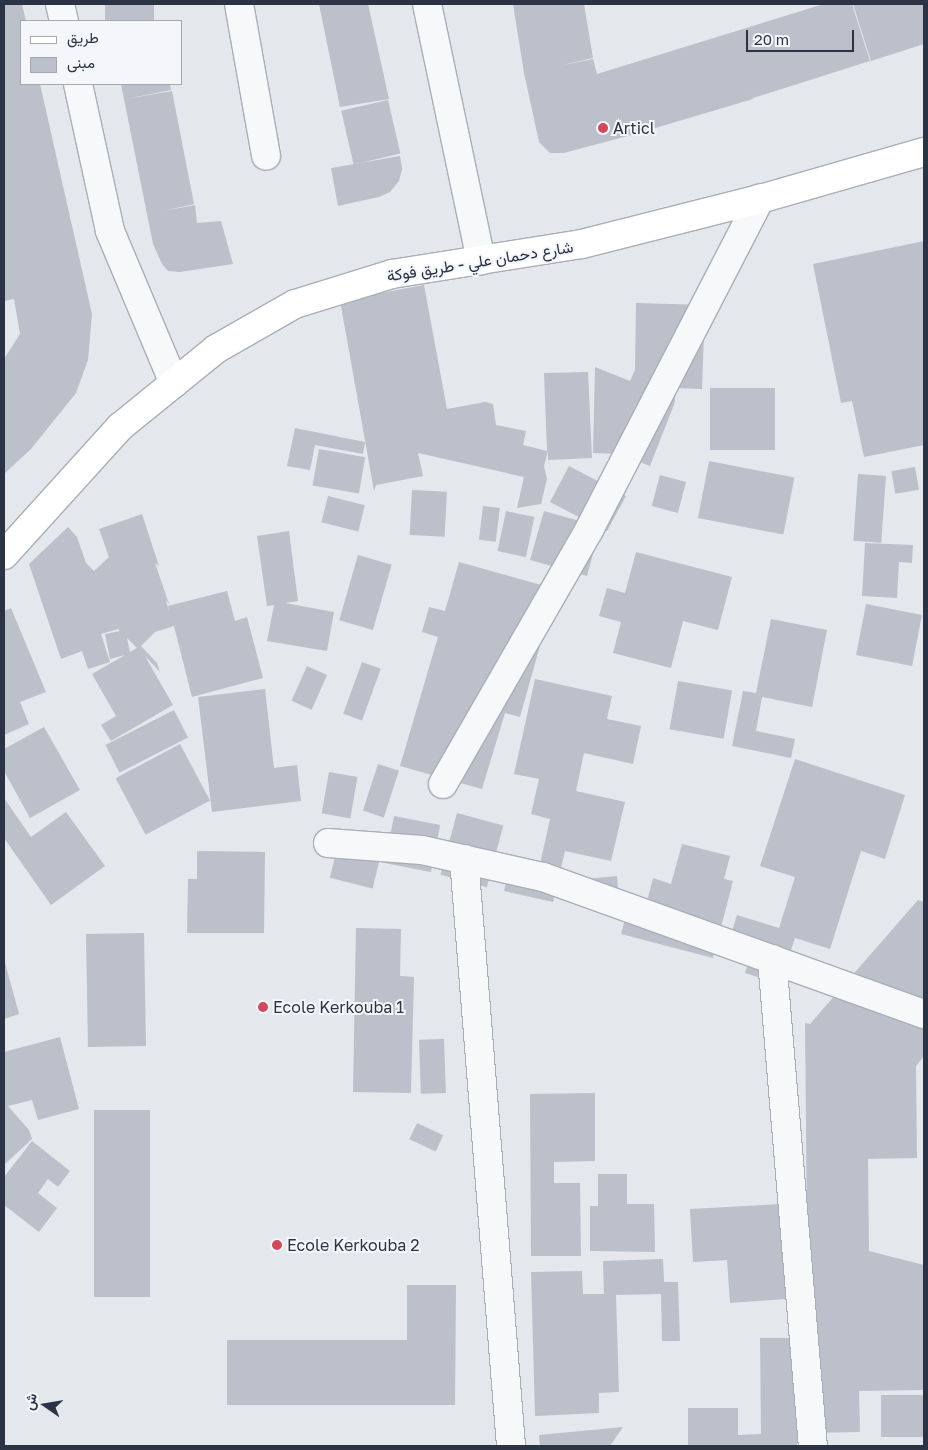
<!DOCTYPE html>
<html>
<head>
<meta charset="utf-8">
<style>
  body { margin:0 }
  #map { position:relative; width:928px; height:1450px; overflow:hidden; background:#e4e7ec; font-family:"Golos Text",Vazirmatn,sans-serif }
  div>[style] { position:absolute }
  .building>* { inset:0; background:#bbc0ca; transform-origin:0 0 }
  .roads { filter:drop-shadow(1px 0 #a9aeb7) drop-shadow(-1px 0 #a9aeb7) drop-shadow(0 1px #a9aeb7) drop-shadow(0 -1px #a9aeb7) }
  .street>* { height:28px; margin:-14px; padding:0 14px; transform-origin:14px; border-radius:14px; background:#f7f8fa }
  .secondary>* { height:28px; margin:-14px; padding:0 14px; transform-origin:14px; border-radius:14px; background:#fff }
  .dots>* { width:14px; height:14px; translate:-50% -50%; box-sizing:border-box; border:2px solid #f4f6f9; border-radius:50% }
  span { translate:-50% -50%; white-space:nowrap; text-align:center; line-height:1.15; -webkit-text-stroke:4px #f4f6f9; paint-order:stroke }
  .poi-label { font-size:16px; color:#2b3445 }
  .left { translate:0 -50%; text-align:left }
  .street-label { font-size:16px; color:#2b3445 }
  .frame { position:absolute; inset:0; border:5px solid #2b3445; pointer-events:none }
  .legend { position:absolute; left:20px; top:20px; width:162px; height:65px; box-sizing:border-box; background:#f4f6f9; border:1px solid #a4a8b1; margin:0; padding:6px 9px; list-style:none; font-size:15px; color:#2b3445 }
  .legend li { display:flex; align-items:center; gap:10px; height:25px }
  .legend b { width:25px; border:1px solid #a4a8b1 }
  .north { position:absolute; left:20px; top:1380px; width:50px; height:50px; -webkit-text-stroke:4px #f4f6f9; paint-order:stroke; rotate:283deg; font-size:14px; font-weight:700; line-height:20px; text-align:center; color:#2b3445 }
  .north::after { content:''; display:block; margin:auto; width:18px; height:22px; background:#2b3445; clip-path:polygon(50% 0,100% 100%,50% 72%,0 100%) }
  .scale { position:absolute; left:746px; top:30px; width:108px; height:22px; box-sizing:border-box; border:2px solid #2b3445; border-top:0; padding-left:6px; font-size:15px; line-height:18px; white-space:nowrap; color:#2b3445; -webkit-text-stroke:4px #f4f6f9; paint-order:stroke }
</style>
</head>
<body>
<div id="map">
  <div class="building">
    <i style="clip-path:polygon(4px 4px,22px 4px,26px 21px,21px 21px,21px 84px,40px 84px,92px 314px,88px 360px,76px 393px,31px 449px,4px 474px,4px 359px,20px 334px,14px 299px,4px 301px)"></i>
    <i style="left:105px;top:4px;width:49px;height:17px"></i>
    <i style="clip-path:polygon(319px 4px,368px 4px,389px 99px,340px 107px)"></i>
    <i style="clip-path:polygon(513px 4px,584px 4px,593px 58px,558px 66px,593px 59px,597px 74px,824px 4px,852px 4px,870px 61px,753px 98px,751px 92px,753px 99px,635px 134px,634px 128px,635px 134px,564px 153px,550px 153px,539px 142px,524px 73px)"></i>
    <i style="clip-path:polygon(853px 4px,924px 4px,924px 44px,871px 61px)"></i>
    <i style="clip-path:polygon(121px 84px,170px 84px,171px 90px,126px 99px,172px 91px,194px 204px,164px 211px,195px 205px,197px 223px,221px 221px,233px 264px,180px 272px,168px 271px,162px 264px,153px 244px)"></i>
    <i style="left:388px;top:100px;width:55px;height:48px;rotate:77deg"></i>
    <i style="clip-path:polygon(400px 156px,402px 169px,399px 181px,390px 192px,379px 197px,338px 206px,331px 168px)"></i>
    <i style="clip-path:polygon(924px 241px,924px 445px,864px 457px,852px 401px,841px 403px,813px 264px)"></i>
    <i style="clip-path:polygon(424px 285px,447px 409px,485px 402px,493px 404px,496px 425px,526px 431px,523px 445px,547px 451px,544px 373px,588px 372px,592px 458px,548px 460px,548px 451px,544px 466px,547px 479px,541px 504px,517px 508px,524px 477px,418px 453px,423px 476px,376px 485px,374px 491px,339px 295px,341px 286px,375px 294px)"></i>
    <i style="clip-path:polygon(636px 303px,705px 305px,702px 389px,675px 388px,675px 402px,650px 466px,620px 454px,593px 453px,595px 367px,630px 381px,635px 370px)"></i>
    <i style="left:710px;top:388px;width:65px;height:62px"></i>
    <i style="clip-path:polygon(295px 428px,365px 442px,363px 454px,315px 445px,310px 470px,287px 466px)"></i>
    <i style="left:319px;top:449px;width:47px;height:37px;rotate:10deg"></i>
    <i style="left:709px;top:461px;width:87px;height:58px;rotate:11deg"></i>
    <i style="clip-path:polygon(569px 466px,626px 496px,607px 531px,600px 528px,587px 576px,530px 560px,544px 511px,594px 525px,550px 502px)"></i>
    <i style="left:915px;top:467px;width:23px;height:24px;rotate:80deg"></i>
    <i style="left:858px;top:474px;width:28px;height:67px;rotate:4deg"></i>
    <i style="left:660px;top:475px;width:27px;height:32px;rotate:15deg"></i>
    <i style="left:412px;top:490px;width:35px;height:45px;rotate:3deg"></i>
    <i style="left:328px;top:496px;width:38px;height:27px;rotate:14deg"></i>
    <i style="left:483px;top:506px;width:17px;height:34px;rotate:7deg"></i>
    <i style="left:506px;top:511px;width:29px;height:41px;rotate:12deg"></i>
    <i style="clip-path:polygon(evenodd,142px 514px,159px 566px,155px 563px,169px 604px,166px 600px,169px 612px,168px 606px,227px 591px,235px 621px,247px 617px,263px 678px,192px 697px,174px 626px,155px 632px,141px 646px,157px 663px,160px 672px,145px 656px,173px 705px,111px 741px,101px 725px,116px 716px,92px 674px,125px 655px,110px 659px,105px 634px,120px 631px,118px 629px,101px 634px,110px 662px,88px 669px,82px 651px,61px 659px,29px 564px,68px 527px,77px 537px,86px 563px,94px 571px,109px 557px,99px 529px,142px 514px,127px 638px,137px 648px,130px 652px,127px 638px)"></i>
    <i style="clip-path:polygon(289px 531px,298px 601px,285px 603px,334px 612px,327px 651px,267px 641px,274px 605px,267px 606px,257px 536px)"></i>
    <i style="clip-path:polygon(865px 543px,913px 545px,912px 563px,899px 562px,897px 598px,862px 596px)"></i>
    <i style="clip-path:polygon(636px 552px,732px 577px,718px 630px,683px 621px,671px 668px,613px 653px,621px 622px,599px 616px,607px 588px,625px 593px)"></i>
    <i style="left:358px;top:555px;width:35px;height:68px;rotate:16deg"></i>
    <i style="clip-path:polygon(459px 562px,556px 589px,520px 717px,505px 713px,482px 789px,400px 766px,438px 637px,422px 632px,429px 607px,445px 611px)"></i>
    <i style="left:866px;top:604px;width:57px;height:52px;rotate:11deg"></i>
    <i style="clip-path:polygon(11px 608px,46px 692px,20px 702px,29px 724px,4px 735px,4px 611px)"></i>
    <i style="clip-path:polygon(771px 619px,827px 630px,812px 707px,762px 697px,756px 731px,795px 739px,791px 758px,732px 746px,743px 691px,756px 693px)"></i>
    <i style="left:362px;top:662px;width:20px;height:55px;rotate:20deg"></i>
    <i style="left:307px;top:666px;width:22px;height:38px;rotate:24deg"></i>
    <i style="clip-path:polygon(535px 679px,612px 696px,607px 719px,641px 726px,633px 764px,584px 753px,576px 791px,625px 802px,611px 861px,565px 851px,553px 902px,504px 891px,512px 858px,540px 864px,550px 819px,531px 814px,539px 779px,514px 774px)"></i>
    <i style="left:678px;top:681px;width:55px;height:49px;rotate:10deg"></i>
    <i style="clip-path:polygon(265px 689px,274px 768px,297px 765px,301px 801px,212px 812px,198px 697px)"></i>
    <i style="left:174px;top:710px;width:31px;height:77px;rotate:63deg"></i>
    <i style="clip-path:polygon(44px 727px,80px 790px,30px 818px,4px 771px,4px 749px)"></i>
    <i style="left:180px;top:744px;width:64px;height:73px;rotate:62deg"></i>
    <i style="clip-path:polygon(795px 759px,905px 795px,885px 859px,861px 851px,830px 949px,795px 938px,780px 984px,745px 973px,756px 939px,732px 931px,737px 915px,779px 928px,795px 877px,760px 866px)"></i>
    <i style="left:378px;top:764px;width:22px;height:49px;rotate:18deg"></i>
    <i style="left:329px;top:772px;width:29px;height:42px;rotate:10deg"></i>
    <i style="clip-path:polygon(4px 798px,31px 837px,66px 812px,105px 866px,51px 905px,4px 838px)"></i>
    <i style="left:457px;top:813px;width:48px;height:64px;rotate:15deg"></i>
    <i style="left:394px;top:816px;width:47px;height:48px;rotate:11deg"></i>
    <i style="left:339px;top:841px;width:44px;height:38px;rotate:14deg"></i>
    <i style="clip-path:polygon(682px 844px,730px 856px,724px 879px,733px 881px,713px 958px,621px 934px,630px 901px,646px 905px,653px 878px,671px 884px)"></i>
    <i style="clip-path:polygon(197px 851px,265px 852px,264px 933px,187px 933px,188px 879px,197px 879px)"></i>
    <i style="clip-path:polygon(617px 876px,619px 903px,586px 879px)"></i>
    <i style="clip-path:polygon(918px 900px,924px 902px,924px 1056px,916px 1066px,917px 1158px,868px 1159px,869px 1251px,924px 1265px,924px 1390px,859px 1391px,860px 1432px,809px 1433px,805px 1023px,810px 1024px)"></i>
    <i style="clip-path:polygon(356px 928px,401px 929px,400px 976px,414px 977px,411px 1093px,353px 1092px)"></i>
    <i style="left:144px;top:933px;width:113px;height:58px;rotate:89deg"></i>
    <i style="clip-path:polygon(4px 959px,19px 1014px,4px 1019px)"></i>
    <i style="clip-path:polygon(60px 1037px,79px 1109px,38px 1120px,32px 1100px,8px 1106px,29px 1130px,32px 1139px,4px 1165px,4px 1052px)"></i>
    <i style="left:444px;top:1039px;width:54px;height:25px;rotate:88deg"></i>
    <i style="clip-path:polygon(595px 1093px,595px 1161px,554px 1162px,554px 1183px,580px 1183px,581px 1256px,531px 1256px,530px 1094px)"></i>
    <i style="left:94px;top:1110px;width:56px;height:187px"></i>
    <i style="left:417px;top:1123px;width:29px;height:18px;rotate:25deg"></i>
    <i style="clip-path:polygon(32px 1141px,70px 1171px,58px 1187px,48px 1179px,38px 1193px,57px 1208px,39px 1232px,4px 1205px,4px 1177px)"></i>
    <i style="clip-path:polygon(598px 1174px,627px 1174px,627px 1204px,654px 1204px,655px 1252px,590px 1251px,590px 1206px,598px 1206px)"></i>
    <i style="clip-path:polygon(781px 1204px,786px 1299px,730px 1303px,727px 1260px,693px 1262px,690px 1209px)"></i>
    <i style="clip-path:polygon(663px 1259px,664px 1282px,678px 1282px,680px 1341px,662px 1341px,661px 1294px,616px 1295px,619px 1392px,599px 1393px,599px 1413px,535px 1416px,531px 1272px,582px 1271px,583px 1294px,604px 1294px,603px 1261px)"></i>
    <i style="clip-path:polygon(407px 1285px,456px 1285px,455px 1405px,227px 1405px,227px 1340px,407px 1340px)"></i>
    <i style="clip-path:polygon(760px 1338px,798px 1338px,797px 1446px,688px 1446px,688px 1408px,738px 1408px,738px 1435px,761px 1434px)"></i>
    <i style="left:924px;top:1395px;width:42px;height:43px;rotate:90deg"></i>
    <i style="clip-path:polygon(623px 1427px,610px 1446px,540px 1446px,539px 1435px)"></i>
  </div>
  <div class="roads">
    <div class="street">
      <i style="left:60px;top:4px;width:17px;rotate:77deg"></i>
      <i style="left:239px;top:4px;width:154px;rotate:79.9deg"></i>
      <i style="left:427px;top:4px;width:262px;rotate:78.1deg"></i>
      <i style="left:78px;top:84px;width:150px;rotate:77.7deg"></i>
      <i style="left:110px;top:231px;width:165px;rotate:67.2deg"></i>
      <i style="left:443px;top:784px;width:293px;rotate:-60.1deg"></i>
      <i style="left:589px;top:530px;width:373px;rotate:-62.7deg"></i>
      <i style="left:328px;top:843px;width:94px;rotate:4.3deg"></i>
      <i style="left:422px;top:850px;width:124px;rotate:12.6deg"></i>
      <i style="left:543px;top:877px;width:405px;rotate:19.8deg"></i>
      <i style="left:464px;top:859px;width:589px;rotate:85.42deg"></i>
      <i style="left:772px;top:959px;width:489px;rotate:85.2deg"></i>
    </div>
    <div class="secondary">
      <i style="left:4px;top:555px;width:173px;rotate:-47.8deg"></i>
      <i style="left:120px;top:427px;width:124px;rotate:-39.1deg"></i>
      <i style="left:216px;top:349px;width:91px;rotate:-29.7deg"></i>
      <i style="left:295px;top:304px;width:102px;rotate:-17.2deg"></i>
      <i style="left:392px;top:274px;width:192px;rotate:-9deg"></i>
      <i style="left:582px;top:244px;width:184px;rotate:-14.2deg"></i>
      <i style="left:760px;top:199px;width:171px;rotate:-16deg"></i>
    </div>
  </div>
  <div class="dots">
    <i style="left:603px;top:128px;background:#d1495b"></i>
    <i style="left:263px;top:1007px;background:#d1495b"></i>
    <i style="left:277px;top:1245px;background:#d1495b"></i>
  </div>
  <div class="poi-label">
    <span class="left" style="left:613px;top:128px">Articl</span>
    <span class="left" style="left:273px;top:1007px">Ecole Kerkouba 1</span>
    <span class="left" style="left:287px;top:1245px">Ecole Kerkouba 2</span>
  </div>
  <div class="street-label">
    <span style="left:480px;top:261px;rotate:-9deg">شارع دحمان علي - طريق فوكة</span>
  </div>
  <div class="frame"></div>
  <ul class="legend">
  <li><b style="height:6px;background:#fff"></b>طريق</li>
  <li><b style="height:14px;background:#bbc0ca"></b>مبنى</li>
  </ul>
  <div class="north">ش</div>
  <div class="scale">20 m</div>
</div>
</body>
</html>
